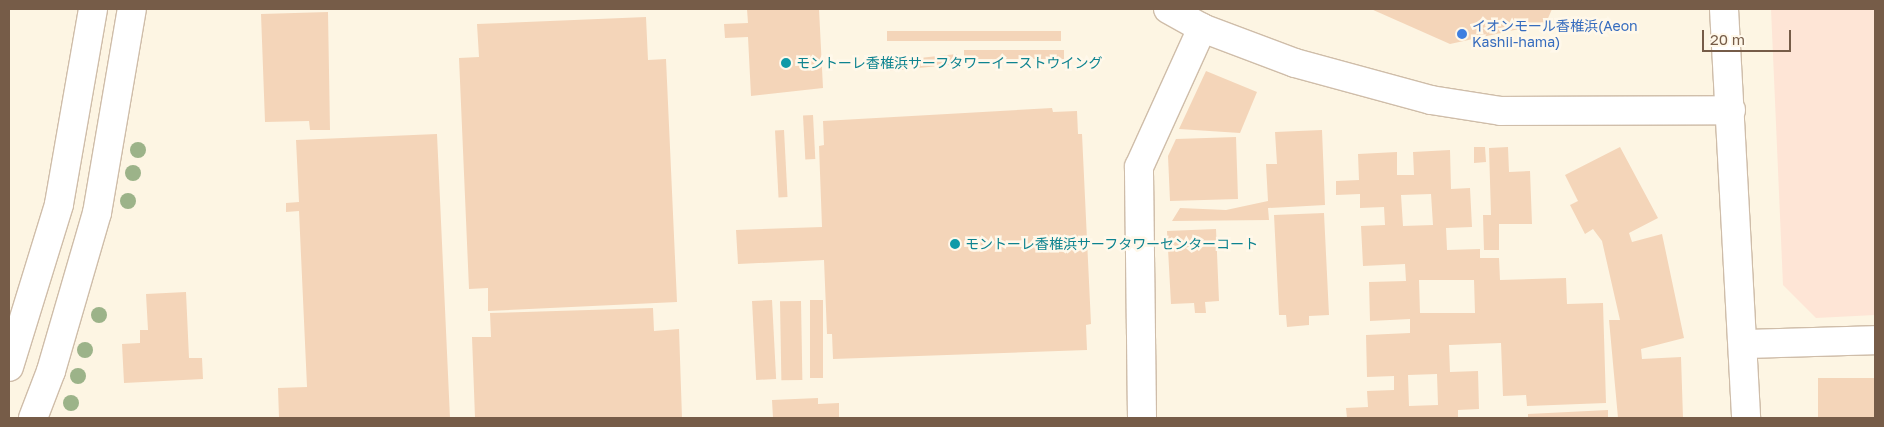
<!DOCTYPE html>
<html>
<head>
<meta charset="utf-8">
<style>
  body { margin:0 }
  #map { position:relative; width:1884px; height:427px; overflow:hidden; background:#fdf5e3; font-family:"Golos Text","Noto Sans JP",sans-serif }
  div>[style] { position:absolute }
  .commercial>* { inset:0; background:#fee5d6 }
  .building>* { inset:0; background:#f4d5b9; transform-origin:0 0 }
  .roads { filter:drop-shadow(1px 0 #cfbda9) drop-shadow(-1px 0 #cfbda9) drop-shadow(0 1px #cfbda9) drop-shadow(0 -1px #cfbda9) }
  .street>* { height:28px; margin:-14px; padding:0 14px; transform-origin:14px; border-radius:14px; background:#fff }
  .secondary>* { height:28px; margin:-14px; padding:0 14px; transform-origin:14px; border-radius:14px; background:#fff }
  .trees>* { width:16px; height:16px; margin:-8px; border-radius:50%; background:#9cb389 }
  .dots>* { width:14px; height:14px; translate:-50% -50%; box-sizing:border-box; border:2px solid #fff8ea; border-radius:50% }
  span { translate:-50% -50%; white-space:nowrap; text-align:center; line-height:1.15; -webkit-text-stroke:5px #fff8ea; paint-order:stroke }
  .shop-label { font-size:14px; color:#366cbe }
  .left { translate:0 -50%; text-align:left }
  .culture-label { font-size:14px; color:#0d838f }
  .frame { position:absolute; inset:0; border:10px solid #765c48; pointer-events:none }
  .scale { position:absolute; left:1702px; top:30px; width:89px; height:22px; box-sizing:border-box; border:2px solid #765c48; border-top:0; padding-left:6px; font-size:15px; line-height:18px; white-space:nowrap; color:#765c48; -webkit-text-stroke:4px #fff8ea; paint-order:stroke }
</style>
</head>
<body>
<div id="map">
  <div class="commercial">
    <i style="clip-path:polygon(1771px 9px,1875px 9px,1875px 315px,1816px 318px,1783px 285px)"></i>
  </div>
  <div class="building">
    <i style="clip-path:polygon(747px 9px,819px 9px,823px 88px,751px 96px,748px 37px,725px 38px,724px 24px,748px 23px)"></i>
    <i style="clip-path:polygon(1371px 9px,1552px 9px,1546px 23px,1450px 44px)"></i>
    <i style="clip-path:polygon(328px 12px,330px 130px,310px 130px,309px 121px,265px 122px,261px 14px)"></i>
    <i style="clip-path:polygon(646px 17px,648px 60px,666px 59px,677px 302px,488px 311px,488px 288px,469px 289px,459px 58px,479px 57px,477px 24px)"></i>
    <i style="left:1061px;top:31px;width:10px;height:174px;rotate:90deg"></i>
    <i style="left:1064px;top:50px;width:9px;height:100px;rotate:90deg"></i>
    <i style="left:957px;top:54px;width:10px;height:71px;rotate:84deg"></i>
    <i style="clip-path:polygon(1206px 71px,1257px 92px,1240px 133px,1179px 129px)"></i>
    <i style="clip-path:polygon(1052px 108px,1053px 112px,1077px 111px,1078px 134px,1082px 134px,1091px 324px,1086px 325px,1087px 350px,833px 359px,832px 334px,827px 334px,824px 260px,738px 264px,736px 230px,822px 227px,819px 146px,824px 145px,823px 121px)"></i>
    <i style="left:813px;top:115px;width:44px;height:10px;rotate:87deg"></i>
    <i style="left:784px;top:130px;width:67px;height:9px;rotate:87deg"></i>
    <i style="clip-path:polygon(1322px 130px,1325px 205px,1268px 208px,1269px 220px,1172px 221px,1180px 208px,1226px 210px,1268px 201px,1266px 164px,1277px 164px,1275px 132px)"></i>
    <i style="clip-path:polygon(437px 134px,450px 418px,279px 418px,278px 388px,307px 387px,299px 211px,286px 212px,286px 203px,299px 202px,296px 140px)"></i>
    <i style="clip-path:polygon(1236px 137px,1238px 199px,1170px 201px,1168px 156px,1176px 139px)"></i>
    <i style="clip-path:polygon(1474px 147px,1485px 147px,1486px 162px,1474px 163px)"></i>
    <i style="clip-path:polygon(1508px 147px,1509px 172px,1530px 171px,1532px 224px,1499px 224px,1499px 250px,1484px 250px,1483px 215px,1491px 215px,1489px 148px)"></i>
    <i style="clip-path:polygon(1620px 147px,1658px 218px,1629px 233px,1632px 242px,1662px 234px,1684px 338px,1641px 349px,1642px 359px,1681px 357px,1683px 418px,1618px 418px,1609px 320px,1620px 320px,1602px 241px,1593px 229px,1585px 234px,1570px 205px,1578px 201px,1565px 175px)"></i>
    <i style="clip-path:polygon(evenodd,1450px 150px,1451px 189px,1470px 188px,1472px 227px,1446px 228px,1447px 250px,1480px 249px,1480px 258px,1499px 258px,1500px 280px,1566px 278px,1567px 304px,1603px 303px,1606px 403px,1527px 406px,1526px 395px,1503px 396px,1501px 343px,1449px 345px,1450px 372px,1478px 371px,1479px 409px,1458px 410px,1458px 418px,1347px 418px,1346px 408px,1368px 407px,1367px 391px,1394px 390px,1394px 376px,1367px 377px,1366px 335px,1410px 333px,1410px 319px,1370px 321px,1369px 282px,1406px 281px,1405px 264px,1363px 266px,1361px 226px,1385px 225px,1384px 207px,1360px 208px,1360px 194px,1336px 195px,1336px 181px,1359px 180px,1358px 154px,1397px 152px,1397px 175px,1414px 175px,1413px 152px,1450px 150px,1431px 194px,1433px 225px,1403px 226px,1401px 195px,1431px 194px,1450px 150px,1419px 280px,1474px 280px,1475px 313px,1420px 313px,1419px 280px,1450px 150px,1437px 374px,1438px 405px,1409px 406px,1408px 375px,1437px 374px)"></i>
    <i style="clip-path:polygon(1324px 213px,1329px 315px,1309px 316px,1309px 325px,1287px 327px,1286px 315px,1279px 315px,1274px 215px)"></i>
    <i style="clip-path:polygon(1216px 229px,1219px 301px,1205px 302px,1206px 313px,1195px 313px,1194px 303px,1171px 304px,1167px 231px)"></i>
    <i style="clip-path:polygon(186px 292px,189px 358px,202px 358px,203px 379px,124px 383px,122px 344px,140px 343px,140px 330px,148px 330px,146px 294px)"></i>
    <i style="left:772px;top:300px;width:79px;height:20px;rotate:87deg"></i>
    <i style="left:810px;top:300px;width:13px;height:78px"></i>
    <i style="left:801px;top:301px;width:79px;height:21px;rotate:89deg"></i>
    <i style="clip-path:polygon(653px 308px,654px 331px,679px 329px,682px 418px,475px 418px,472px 337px,491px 337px,490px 313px)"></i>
    <i style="left:1875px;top:378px;width:40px;height:57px;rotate:90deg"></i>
    <i style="clip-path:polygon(818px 398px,818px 404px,839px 403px,839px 418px,773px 418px,772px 400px)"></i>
    <i style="clip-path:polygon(1608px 410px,1608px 418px,1528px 418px,1528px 414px)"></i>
  </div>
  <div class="roads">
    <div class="street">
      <i style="left:1744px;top:344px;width:131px;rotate:-1.7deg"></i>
      <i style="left:1142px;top:418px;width:251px;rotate:-90.7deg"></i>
      <i style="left:1139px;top:167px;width:153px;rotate:-65.6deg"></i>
    </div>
    <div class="secondary">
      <i style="left:1168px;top:9px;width:39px;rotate:29deg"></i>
      <i style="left:1202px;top:28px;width:99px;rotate:20.6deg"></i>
      <i style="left:1295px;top:63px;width:141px;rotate:15.2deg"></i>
      <i style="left:1431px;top:100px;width:71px;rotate:8.9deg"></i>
      <i style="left:1501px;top:111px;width:230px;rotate:-0.2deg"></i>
      <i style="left:1724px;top:9px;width:410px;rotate:86.9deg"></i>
      <i style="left:9px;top:367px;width:170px;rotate:-72.9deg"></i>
      <i style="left:59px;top:204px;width:198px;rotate:-80.1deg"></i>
      <i style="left:33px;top:418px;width:50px;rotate:-69deg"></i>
      <i style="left:51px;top:371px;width:165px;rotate:-73.8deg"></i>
      <i style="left:97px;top:213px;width:207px;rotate:-80.3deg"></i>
    </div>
  </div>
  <div class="trees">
    <i style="left:138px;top:150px"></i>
    <i style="left:133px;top:173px"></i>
    <i style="left:128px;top:201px"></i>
    <i style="left:99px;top:315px"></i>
    <i style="left:85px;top:350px"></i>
    <i style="left:78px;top:376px"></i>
    <i style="left:71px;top:403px"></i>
  </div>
  <div class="dots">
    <i style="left:1462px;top:34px;background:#3f7fe0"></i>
    <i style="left:786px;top:63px;background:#0f9aa8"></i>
    <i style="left:955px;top:244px;background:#0f9aa8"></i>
  </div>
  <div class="shop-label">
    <span class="left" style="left:1472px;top:34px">イオンモール香椎浜(Aeon<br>Kashii-hama)</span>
  </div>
  <div class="culture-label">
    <span class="left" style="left:796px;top:63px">モントーレ香椎浜サーフタワーイーストウイング</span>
    <span class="left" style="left:965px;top:244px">モントーレ香椎浜サーフタワーセンターコート</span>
  </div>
  <div class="frame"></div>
  <div class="scale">20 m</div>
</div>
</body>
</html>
